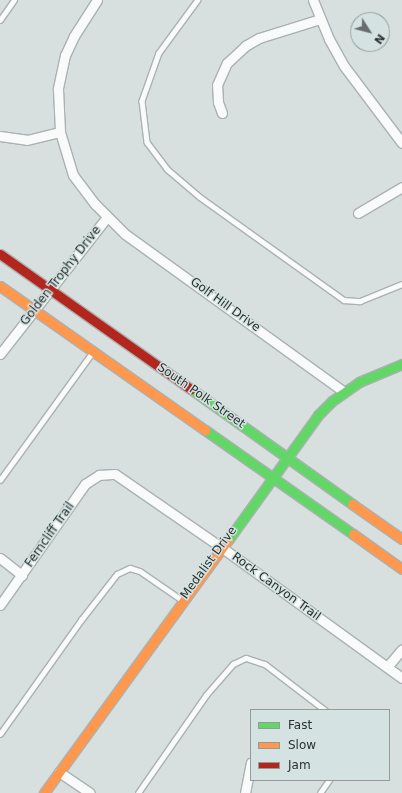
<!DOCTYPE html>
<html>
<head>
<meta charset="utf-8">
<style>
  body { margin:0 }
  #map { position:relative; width:402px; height:793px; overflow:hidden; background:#d8e0df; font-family:"DejaVu Sans",sans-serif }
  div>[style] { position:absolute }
  .roads { filter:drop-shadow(1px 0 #abb1b1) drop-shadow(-1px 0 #abb1b1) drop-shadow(0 1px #abb1b1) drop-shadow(0 -1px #abb1b1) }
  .lane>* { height:4.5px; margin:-2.25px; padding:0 2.25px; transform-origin:2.25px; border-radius:2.25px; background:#f9fafa }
  .street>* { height:9px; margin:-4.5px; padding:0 4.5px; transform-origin:4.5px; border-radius:4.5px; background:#f9fafa }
  .fast>* { height:9px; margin:-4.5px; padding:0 4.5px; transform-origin:4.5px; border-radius:4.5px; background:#63d668 }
  .slow>* { height:9px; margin:-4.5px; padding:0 4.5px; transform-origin:4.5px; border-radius:4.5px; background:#ff974d }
  .jam>* { height:9px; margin:-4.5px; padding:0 4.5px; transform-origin:4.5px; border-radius:4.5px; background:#b3261e }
  span { translate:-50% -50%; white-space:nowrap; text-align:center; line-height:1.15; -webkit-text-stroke:3px #d4e3e2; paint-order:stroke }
  .street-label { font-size:12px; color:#2a2f2f }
  .legend { position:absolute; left:250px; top:709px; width:140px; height:72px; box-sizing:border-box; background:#d4e3e2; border:1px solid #909b9a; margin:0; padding:5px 7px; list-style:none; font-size:12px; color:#2a2f2f }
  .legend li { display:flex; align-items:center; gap:8px; height:20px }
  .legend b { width:20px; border:1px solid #909b9a }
  .north { position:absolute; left:350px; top:12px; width:40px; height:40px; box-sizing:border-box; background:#d4e3e2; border:1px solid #909b9a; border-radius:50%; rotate:126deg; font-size:11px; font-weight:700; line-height:16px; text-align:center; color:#2a2f2f }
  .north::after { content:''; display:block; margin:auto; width:14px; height:18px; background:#676d6d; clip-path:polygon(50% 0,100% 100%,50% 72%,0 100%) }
</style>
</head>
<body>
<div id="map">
  <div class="roads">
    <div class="lane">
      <i style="left:198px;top:0;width:66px;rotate:126.3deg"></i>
      <i style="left:159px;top:53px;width:51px;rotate:109.5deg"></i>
      <i style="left:142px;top:101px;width:41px;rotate:83deg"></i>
      <i style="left:147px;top:142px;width:34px;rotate:53deg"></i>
      <i style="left:167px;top:169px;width:43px;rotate:40.3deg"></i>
      <i style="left:200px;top:197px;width:177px;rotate:35.6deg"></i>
      <i style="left:344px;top:300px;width:16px;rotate:4deg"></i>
      <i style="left:360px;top:301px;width:45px;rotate:-22deg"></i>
      <i style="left:0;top:20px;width:24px;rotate:-55deg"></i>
      <i style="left:0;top:480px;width:157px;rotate:-54.1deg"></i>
      <i style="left:0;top:734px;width:140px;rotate:-54.6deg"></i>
      <i style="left:81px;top:620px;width:58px;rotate:-52deg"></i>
      <i style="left:117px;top:574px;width:14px;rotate:-25deg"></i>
      <i style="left:130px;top:568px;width:10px;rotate:17deg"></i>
      <i style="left:140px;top:571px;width:51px;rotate:34.6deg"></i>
      <i style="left:138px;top:793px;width:119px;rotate:-55.2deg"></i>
      <i style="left:206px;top:695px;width:41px;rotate:-48.9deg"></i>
      <i style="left:233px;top:664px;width:14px;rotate:-25deg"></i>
      <i style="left:246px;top:658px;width:20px;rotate:18deg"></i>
      <i style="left:265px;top:664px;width:76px;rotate:37.5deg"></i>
      <i style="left:320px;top:793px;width:16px;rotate:-55deg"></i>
    </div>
    <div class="street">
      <i style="left:97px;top:0;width:43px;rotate:122.6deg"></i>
      <i style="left:74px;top:36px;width:21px;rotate:115deg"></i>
      <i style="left:65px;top:55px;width:35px;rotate:102deg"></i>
      <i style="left:58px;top:89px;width:43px;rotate:87.3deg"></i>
      <i style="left:60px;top:132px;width:45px;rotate:73.2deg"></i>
      <i style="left:73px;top:175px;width:36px;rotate:53deg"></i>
      <i style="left:95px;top:204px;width:42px;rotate:45deg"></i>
      <i style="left:125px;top:234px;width:270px;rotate:35.8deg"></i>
      <i style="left:313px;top:0;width:42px;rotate:67.7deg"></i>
      <i style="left:329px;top:39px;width:31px;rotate:61deg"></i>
      <i style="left:344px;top:66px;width:96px;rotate:53deg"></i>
      <i style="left:222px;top:113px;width:12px;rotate:-110deg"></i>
      <i style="left:218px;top:102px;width:17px;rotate:-93deg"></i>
      <i style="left:217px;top:85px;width:24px;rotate:-66deg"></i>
      <i style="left:227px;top:63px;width:25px;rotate:-43deg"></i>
      <i style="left:245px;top:46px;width:16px;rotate:-30deg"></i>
      <i style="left:259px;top:38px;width:64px;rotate:-17.3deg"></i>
      <i style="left:0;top:136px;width:27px;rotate:8deg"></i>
      <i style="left:27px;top:140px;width:34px;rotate:-14deg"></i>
      <i style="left:358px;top:213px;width:51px;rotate:-30.6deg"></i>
      <i style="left:0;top:354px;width:174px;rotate:-52deg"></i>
      <i style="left:0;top:558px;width:28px;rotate:38deg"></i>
      <i style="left:0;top:605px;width:148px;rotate:-54.9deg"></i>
      <i style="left:85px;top:484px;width:17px;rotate:-33deg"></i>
      <i style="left:99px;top:475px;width:16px;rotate:-4deg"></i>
      <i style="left:115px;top:474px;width:129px;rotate:34.6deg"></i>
      <i style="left:221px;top:547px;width:223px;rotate:35.9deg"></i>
      <i style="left:387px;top:667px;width:23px;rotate:-50deg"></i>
      <i style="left:59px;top:772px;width:37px;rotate:34deg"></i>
      <i style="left:245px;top:793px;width:31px;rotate:-79deg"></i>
    </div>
    <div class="fast">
      <i style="left:191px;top:389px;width:198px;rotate:35.5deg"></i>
      <i style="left:205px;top:430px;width:181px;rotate:35.1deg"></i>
      <i style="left:228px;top:540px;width:154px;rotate:-54.2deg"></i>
      <i style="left:318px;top:415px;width:20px;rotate:-45deg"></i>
      <i style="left:332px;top:401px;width:33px;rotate:-35deg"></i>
      <i style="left:359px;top:382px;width:47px;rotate:-22.7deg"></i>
    </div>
    <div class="slow">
      <i style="left:0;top:286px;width:251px;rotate:35.1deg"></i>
      <i style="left:352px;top:504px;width:61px;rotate:35deg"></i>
      <i style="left:353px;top:534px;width:60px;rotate:35.5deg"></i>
      <i style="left:44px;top:793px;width:313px;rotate:-54deg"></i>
    </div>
    <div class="jam">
      <i style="left:0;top:254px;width:234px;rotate:35.3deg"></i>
    </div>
  </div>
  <div class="street-label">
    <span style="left:61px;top:276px;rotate:-52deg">Golden Trophy Drive</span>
    <span style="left:225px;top:305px;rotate:36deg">Golf Hill Drive</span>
    <span style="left:201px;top:396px;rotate:35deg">South Polk Street</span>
    <span style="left:50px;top:535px;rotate:-55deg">Ferncliff Trail</span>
    <span style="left:209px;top:563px;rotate:-54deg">Medalist Drive</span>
    <span style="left:276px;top:587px;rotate:36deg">Rock Canyon Trail</span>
  </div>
  <ul class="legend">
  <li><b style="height:5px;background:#63d668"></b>Fast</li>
  <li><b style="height:5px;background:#ff974d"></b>Slow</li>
  <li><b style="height:5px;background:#b3261e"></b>Jam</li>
  </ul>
  <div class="north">N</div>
</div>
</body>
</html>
